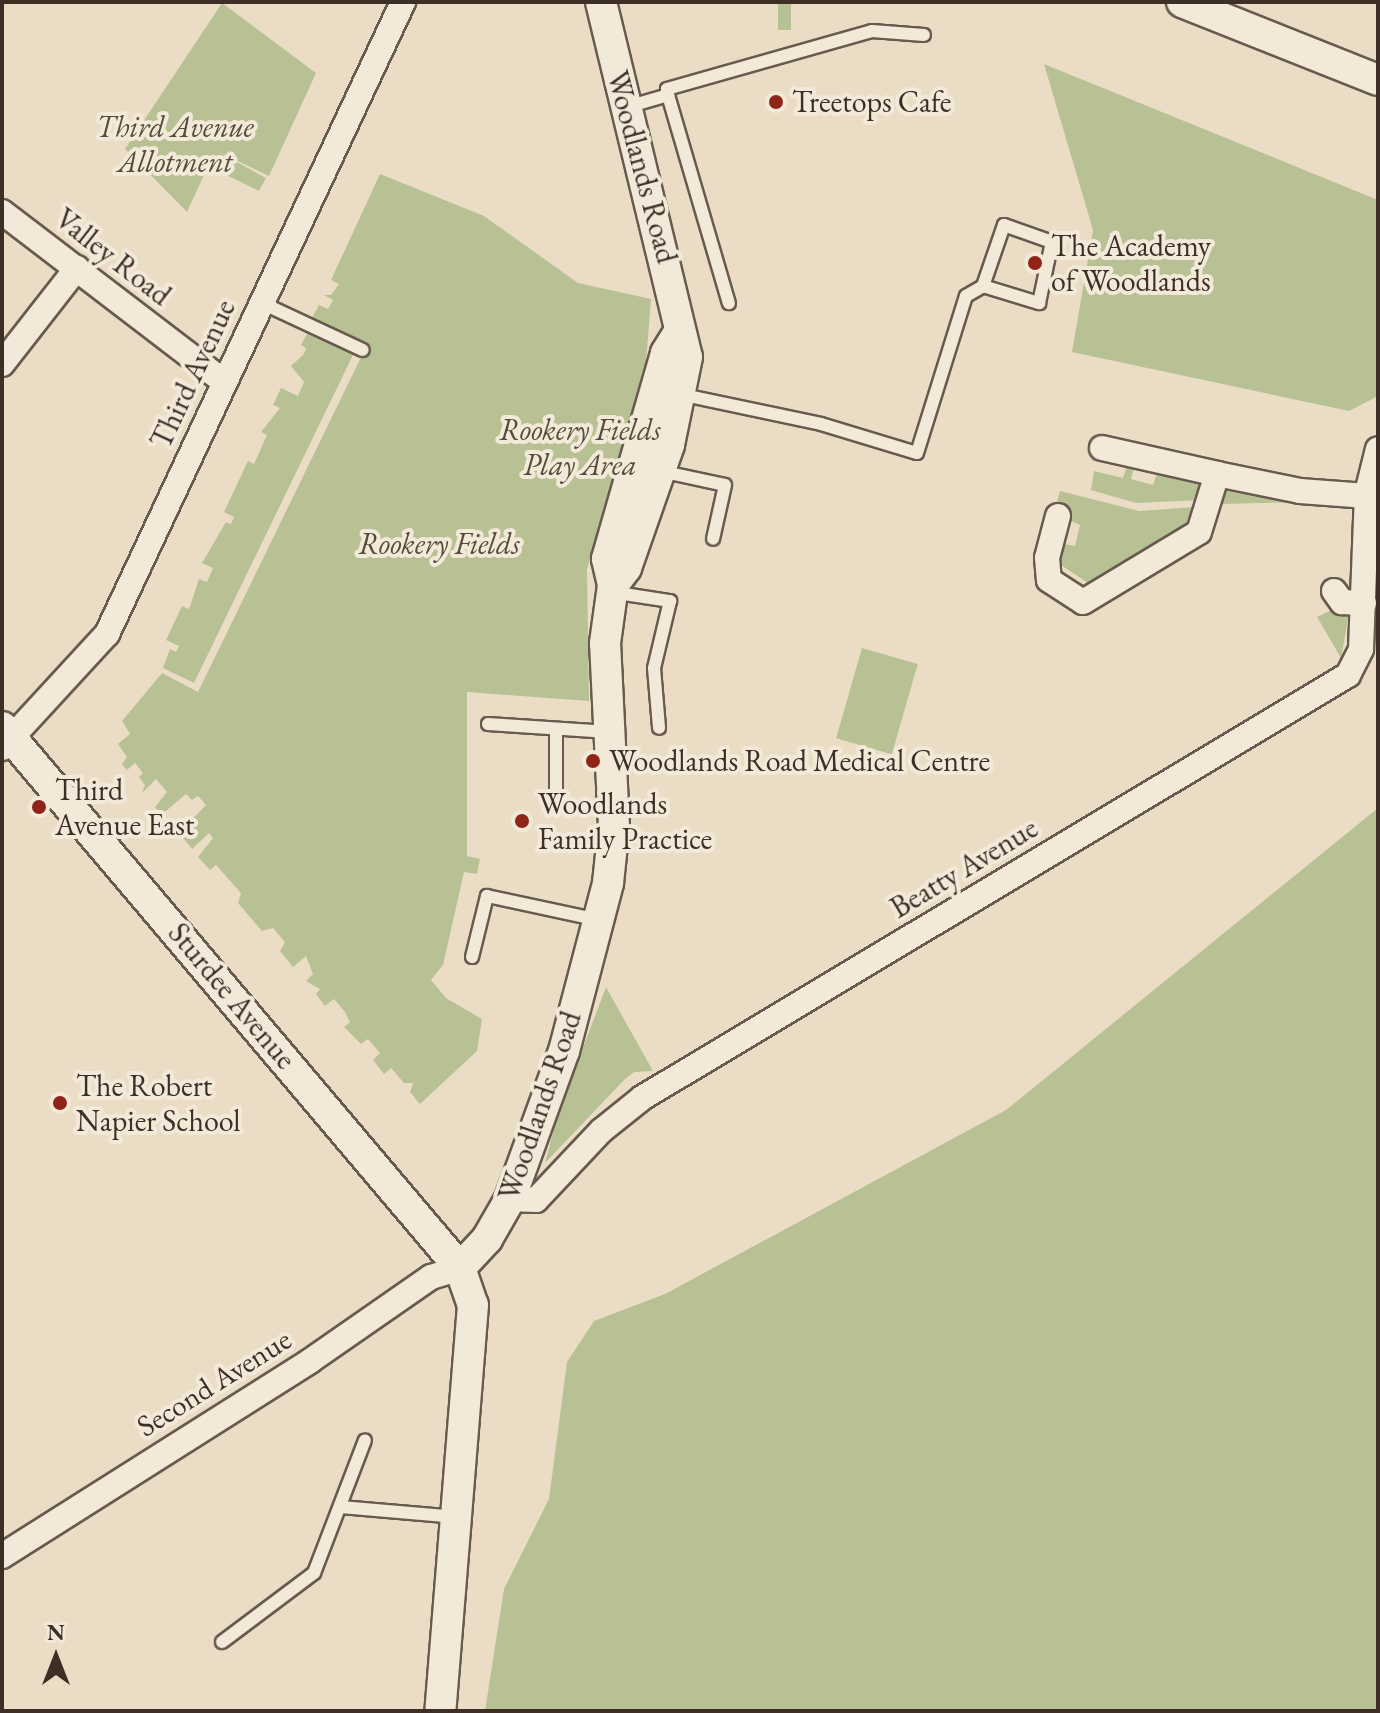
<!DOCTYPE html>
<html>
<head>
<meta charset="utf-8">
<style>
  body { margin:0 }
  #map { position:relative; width:1380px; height:1713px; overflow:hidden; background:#ebddc5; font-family:"EB Garamond",serif }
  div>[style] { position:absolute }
  .green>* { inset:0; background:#b8c194; transform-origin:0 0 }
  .roads { filter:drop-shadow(2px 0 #685a4e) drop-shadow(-2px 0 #685a4e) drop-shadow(0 2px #685a4e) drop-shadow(0 -2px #685a4e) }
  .service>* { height:12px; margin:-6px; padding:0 6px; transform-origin:6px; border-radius:6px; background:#f2e9d9 }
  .minor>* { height:24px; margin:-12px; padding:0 12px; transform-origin:12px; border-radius:12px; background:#f2e9d9 }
  .tertiary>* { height:30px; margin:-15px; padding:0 15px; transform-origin:15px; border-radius:15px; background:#f2e9d9 }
  .dots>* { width:22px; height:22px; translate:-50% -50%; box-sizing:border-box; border:4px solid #f2e9d9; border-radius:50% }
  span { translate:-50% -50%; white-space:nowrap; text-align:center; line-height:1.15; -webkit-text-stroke:8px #f2e9d9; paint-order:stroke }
  .poi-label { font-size:30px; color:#3d2e26 }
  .left { translate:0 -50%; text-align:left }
  .park-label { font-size:30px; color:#564b3c; font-style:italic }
  .street-label { font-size:30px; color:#3d2e26 }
  .frame { position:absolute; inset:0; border:4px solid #3d2e26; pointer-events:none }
  .north { position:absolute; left:16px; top:1617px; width:80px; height:80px; -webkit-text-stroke:6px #f2e9d9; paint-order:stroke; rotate:0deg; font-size:22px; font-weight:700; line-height:32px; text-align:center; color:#3d2e26 }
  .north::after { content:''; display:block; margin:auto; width:28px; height:36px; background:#3d2e26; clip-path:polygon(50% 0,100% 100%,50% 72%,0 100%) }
</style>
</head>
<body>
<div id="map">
  <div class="green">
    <i style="left:778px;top:2px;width:13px;height:28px"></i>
    <i style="clip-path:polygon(222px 3px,316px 73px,269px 176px,215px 150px,266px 178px,259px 191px,208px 166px,187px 212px,125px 149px)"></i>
    <i style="clip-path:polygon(1044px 64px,1378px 200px,1378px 396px,1349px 411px,1072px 352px,1093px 230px)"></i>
    <i style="clip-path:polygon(380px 174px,484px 216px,578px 283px,651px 299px,644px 389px,587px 569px,589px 701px,467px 692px,467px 856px,480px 859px,477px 874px,464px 872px,443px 965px,431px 980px,446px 998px,482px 1019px,477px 1051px,420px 1104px,410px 1092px,413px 1083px,404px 1083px,391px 1068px,384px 1074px,373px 1060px,380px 1053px,368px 1039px,361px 1044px,344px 1027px,350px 1022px,345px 1012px,334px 999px,325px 1006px,316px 994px,320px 989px,306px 981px,313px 974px,306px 956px,293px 967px,280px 951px,285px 942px,273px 928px,262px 931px,238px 903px,241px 893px,216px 865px,210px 870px,198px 857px,213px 838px,209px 833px,192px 849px,179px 833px,206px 805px,198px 796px,192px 800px,186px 794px,160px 816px,155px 807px,167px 792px,156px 779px,142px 793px,145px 785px,139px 777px,143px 773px,135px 763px,127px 770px,122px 764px,127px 757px,118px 744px,130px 734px,122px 721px,162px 673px,198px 692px,367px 345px,312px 318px,319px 305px,328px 309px,333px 300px,324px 295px,331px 295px,339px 284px,331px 280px)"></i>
    <i style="clip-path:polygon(308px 332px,354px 353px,194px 683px,163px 668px,170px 649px,176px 652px,179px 646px,166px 640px,182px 606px,189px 609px,199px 579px,207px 582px,213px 568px,202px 563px,226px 522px,231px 524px,234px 517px,224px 512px,248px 461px,254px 464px,267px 435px,261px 432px,280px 408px,273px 405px,281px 388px,298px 396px,304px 382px,291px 366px,304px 354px,306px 348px,301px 345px)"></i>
    <i style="clip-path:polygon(1128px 463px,1135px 465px,1131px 479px,1153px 485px,1158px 470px,1199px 481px,1203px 500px,1136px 503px,1091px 490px,1094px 471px,1123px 478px)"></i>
    <i style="clip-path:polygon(1236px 487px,1296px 502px,1220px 504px,1226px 491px)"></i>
    <i style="clip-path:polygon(1060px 491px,1139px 511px,1195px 507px,1187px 533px,1181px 527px,1152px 545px,1155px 552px,1148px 547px,1102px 574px,1105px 581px,1091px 585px,1058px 563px,1060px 543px,1075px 546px,1080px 525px,1054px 513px)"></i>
    <i style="clip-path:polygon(1334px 609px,1349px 613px,1341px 658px,1317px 617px)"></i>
    <i style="left:862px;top:648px;width:58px;height:94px;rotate:16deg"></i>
    <i style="clip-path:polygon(1378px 808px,1378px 1711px,485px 1711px,504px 1589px,549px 1499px,567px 1362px,594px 1321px,665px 1294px,1006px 1110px)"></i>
    <i style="clip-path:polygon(606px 987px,653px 1071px,634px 1072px,624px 1080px,545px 1163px,558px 1114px)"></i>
  </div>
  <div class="roads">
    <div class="service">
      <i style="left:668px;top:95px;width:217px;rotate:73.7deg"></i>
      <i style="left:627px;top:107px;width:43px;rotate:-16.3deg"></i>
      <i style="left:668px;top:95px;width:6px;rotate:-99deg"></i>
      <i style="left:667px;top:89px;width:213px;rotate:-15.8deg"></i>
      <i style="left:872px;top:31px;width:52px;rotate:4.4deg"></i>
      <i style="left:262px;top:303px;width:111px;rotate:25deg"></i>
      <i style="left:679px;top:394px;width:145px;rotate:11.9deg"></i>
      <i style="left:821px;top:424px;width:100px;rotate:16.8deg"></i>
      <i style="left:917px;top:453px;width:164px;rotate:-72.7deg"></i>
      <i style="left:966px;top:296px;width:20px;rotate:-30deg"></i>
      <i style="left:983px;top:286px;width:59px;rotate:16.9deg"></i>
      <i style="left:1039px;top:303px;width:62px;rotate:-78deg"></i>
      <i style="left:1052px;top:242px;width:51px;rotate:-160.5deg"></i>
      <i style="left:1004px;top:225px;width:65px;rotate:109deg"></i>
      <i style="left:660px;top:471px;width:66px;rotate:12.2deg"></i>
      <i style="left:725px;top:485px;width:55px;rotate:102.5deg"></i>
      <i style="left:611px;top:592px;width:60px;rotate:8.7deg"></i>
      <i style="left:670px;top:601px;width:69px;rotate:103.4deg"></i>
      <i style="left:654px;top:668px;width:60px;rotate:85.2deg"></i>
      <i style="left:488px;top:724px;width:121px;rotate:3.8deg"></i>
      <i style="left:556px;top:797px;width:68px;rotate:-90deg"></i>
      <i style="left:472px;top:957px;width:63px;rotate:-76.2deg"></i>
      <i style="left:487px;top:896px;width:115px;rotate:12.1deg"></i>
      <i style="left:341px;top:1507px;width:116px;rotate:4.9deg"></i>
      <i style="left:222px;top:1642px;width:115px;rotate:-36.9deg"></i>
      <i style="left:314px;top:1573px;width:142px;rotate:-69deg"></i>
    </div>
    <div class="minor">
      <i style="left:2px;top:212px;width:278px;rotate:37.4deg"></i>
      <i style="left:2px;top:364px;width:122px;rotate:-52deg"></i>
      <i style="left:1102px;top:448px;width:118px;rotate:12.7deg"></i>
      <i style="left:1058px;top:516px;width:43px;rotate:104.7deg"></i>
      <i style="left:1047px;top:558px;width:22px;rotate:85deg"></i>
      <i style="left:1049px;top:580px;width:40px;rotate:32.9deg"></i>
      <i style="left:1083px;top:602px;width:135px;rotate:-31.1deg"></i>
      <i style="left:1199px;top:532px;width:61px;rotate:-72.8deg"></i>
      <i style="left:1217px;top:474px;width:85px;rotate:11.6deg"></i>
      <i style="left:1300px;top:491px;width:67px;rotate:4.3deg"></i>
      <i style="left:1334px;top:591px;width:14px;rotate:54deg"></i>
      <i style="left:1342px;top:602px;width:22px;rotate:3deg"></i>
      <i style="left:2px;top:748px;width:155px;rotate:-47.4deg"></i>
      <i style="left:107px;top:634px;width:698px;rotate:-64.9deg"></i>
      <i style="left:510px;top:1199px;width:26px;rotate:2deg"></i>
      <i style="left:536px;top:1200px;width:95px;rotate:-46.7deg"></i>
      <i style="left:601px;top:1131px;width:53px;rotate:-38.8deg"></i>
      <i style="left:642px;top:1098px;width:823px;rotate:-30.93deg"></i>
      <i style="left:1348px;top:675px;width:29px;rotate:-63deg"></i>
      <i style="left:1361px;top:649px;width:156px;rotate:-87.8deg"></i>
      <i style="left:1367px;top:493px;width:45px;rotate:-76deg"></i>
      <i style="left:2px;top:1556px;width:365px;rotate:-32.3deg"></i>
      <i style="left:310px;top:1361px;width:147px;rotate:-34.8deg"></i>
      <i style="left:431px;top:1277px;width:30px;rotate:-17deg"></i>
    </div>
    <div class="tertiary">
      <i style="left:601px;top:2px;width:365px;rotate:76.4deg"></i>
      <i style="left:687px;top:357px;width:90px;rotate:101.6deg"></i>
      <i style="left:669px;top:445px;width:130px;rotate:109.3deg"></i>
      <i style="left:626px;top:568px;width:21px;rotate:127deg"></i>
      <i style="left:1182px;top:2px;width:211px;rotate:21.7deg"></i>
      <i style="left:2px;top:727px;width:709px;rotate:49.75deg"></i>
      <i style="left:460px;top:1268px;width:39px;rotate:71deg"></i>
      <i style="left:473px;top:1305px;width:407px;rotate:94.6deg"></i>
      <i style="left:460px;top:1268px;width:40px;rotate:-47deg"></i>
      <i style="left:487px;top:1239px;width:46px;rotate:-60.1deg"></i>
      <i style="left:510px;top:1199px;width:158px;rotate:-70deg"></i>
      <i style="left:564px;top:1051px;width:174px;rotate:-75.3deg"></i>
      <i style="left:608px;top:883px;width:57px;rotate:-84deg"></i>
      <i style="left:614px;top:826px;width:183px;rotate:-92.8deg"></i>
      <i style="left:605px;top:643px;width:59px;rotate:-82.1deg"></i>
      <i style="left:613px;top:585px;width:27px;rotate:-103deg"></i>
      <i style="left:607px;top:559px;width:214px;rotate:-74deg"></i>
      <i style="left:666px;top:353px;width:25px;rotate:-58deg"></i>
    </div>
  </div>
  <div class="dots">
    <i style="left:776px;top:102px;background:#8f2418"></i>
    <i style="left:1035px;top:263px;background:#8f2418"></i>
    <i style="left:593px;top:761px;background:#8f2418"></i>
    <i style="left:39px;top:807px;background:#8f2418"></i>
    <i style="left:522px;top:821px;background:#8f2418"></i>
    <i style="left:60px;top:1103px;background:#8f2418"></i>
  </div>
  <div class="poi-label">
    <span class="left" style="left:792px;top:102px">Treetops Cafe</span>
    <span class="left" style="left:1051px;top:263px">The Academy<br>of Woodlands</span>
    <span class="left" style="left:609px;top:761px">Woodlands Road Medical Centre</span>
    <span class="left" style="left:55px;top:807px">Third<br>Avenue East</span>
    <span class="left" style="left:538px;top:821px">Woodlands<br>Family Practice</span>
    <span class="left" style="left:76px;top:1103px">The Robert<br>Napier School</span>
  </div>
  <div class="park-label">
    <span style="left:175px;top:144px">Third Avenue<br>Allotment</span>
    <span style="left:580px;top:447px">Rookery Fields<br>Play Area</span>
    <span style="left:439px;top:544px">Rookery Fields</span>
  </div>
  <div class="street-label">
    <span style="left:642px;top:167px;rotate:75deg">Woodlands Road</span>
    <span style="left:113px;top:257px;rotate:38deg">Valley Road</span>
    <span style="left:193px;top:374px;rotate:-65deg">Third Avenue</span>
    <span style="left:964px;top:868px;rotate:-31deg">Beatty Avenue</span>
    <span style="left:232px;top:996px;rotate:50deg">Sturdee Avenue</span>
    <span style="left:540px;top:1106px;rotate:-71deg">Woodlands Road</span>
    <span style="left:214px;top:1383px;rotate:-32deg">Second Avenue</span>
  </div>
  <div class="frame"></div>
  <div class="north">N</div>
</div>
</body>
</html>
